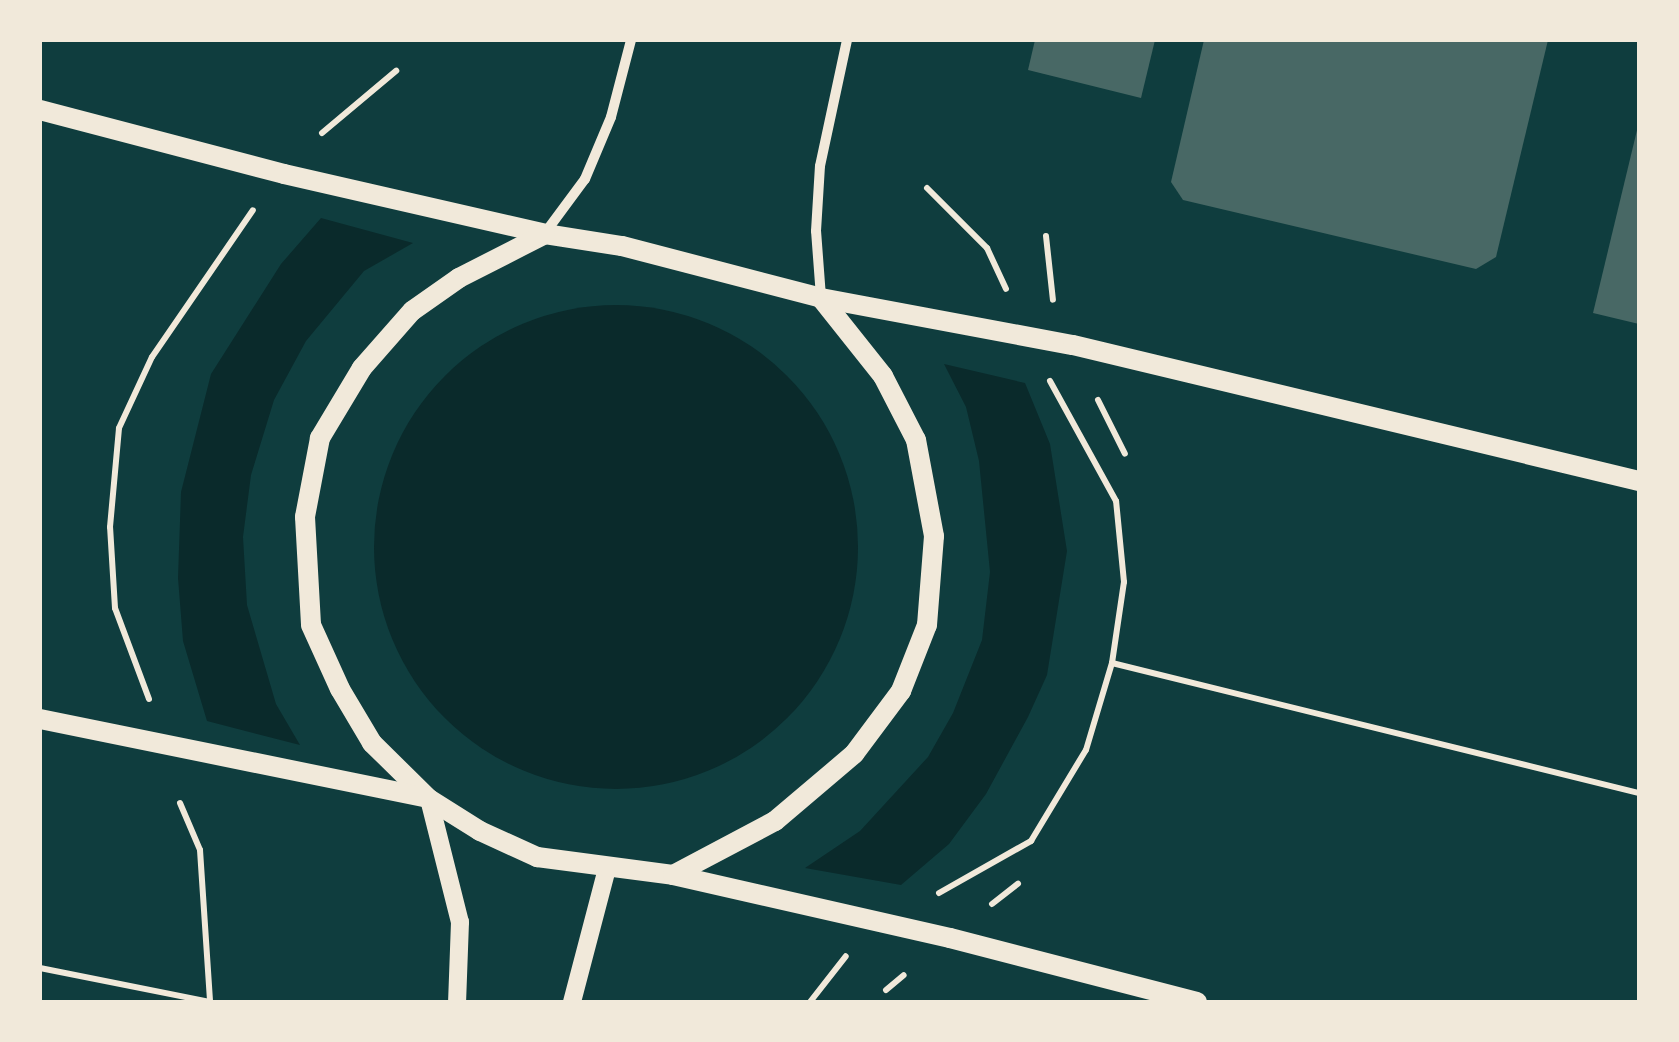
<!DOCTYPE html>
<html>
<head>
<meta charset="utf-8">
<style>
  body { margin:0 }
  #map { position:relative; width:1679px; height:1042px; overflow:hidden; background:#0f3d3e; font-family:"Fira Sans",sans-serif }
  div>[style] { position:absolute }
  .water>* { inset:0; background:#0a2a2b }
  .round { border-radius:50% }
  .building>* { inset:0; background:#486865 }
  .path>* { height:6px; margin:-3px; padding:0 3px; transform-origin:3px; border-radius:3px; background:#f1e9da }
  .minor>* { height:10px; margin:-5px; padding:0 5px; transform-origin:5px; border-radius:5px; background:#f1e9da }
  .tertiary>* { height:18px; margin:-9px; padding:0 9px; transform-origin:9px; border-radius:9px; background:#f1e9da }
  .secondary>* { height:20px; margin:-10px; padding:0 10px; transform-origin:10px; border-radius:10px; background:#f1e9da }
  span { translate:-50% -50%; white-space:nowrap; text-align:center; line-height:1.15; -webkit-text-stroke:8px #f1e9da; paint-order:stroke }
  .frame { position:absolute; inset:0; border:42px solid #f1e9da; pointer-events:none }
</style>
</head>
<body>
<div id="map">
  <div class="water">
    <i style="clip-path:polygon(321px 218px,413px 243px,364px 271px,306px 341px,274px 400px,251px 475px,243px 537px,247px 605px,276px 704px,300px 745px,207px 721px,183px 641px,178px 578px,181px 492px,211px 374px,281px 264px)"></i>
    <i class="round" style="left:374px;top:305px;width:484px;height:484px"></i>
    <i style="clip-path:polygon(944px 364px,1025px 383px,1050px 444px,1067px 551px,1047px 675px,1028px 717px,986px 794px,949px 844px,901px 885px,805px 868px,860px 831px,928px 757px,953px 713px,982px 640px,990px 572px,979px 461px,966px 407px)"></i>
  </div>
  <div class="building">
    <i style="clip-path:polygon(1035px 40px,1155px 40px,1141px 98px,1028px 70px)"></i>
    <i style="clip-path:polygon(1204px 40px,1548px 40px,1496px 257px,1476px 269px,1183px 200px,1171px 182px)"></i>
    <i style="clip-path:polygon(1638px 126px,1639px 126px,1639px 324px,1593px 313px)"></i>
  </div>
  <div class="path">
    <i style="left:322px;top:133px;width:97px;rotate:-40deg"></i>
    <i style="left:927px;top:188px;width:85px;rotate:45deg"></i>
    <i style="left:987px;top:248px;width:45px;rotate:65.1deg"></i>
    <i style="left:1046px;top:236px;width:64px;rotate:83.8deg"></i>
    <i style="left:1098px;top:400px;width:60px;rotate:63.4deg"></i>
    <i style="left:1112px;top:663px;width:543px;rotate:13.86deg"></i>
    <i style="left:149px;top:699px;width:97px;rotate:-110.5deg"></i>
    <i style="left:115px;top:608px;width:81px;rotate:-93.5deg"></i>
    <i style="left:110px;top:527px;width:99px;rotate:-84.8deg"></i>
    <i style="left:119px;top:428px;width:78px;rotate:-65.1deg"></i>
    <i style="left:152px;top:357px;width:178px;rotate:-55.5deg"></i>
    <i style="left:180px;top:803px;width:51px;rotate:66.9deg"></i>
    <i style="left:200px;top:850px;width:152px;rotate:86.2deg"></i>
    <i style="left:939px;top:893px;width:106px;rotate:-29.5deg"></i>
    <i style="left:1031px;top:841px;width:106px;rotate:-58.9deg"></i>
    <i style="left:1086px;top:750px;width:91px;rotate:-73.4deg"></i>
    <i style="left:1112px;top:663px;width:82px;rotate:-81.6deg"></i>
    <i style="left:1124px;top:582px;width:81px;rotate:-95.6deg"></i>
    <i style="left:1116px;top:501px;width:137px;rotate:-118.8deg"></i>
    <i style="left:992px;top:904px;width:33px;rotate:-38deg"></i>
    <i style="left:40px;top:968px;width:173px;rotate:11.3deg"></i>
    <i style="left:886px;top:990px;width:23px;rotate:-40deg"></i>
    <i style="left:810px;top:1002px;width:58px;rotate:-52deg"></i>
  </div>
  <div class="minor">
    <i style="left:545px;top:233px;width:67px;rotate:-53.5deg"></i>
    <i style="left:585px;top:179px;width:67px;rotate:-67.2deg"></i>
    <i style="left:611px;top:117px;width:80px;rotate:-75.4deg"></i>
    <i style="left:821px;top:297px;width:66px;rotate:-94.3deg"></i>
    <i style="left:816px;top:231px;width:65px;rotate:-86.5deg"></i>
    <i style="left:820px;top:166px;width:129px;rotate:-77.9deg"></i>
  </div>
  <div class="tertiary">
    <i style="left:429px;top:799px;width:127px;rotate:75.9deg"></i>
    <i style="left:460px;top:922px;width:80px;rotate:92.1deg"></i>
    <i style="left:572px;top:1002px;width:138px;rotate:-75.3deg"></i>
  </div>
  <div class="secondary">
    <i style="left:40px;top:110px;width:252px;rotate:14.7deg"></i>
    <i style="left:284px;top:174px;width:268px;rotate:12.9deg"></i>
    <i style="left:545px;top:234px;width:78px;rotate:8.9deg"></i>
    <i style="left:622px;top:246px;width:206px;rotate:14.6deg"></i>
    <i style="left:821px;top:298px;width:256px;rotate:10.6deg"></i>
    <i style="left:1073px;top:345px;width:582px;rotate:13.51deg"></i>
    <i style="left:545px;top:234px;width:97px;rotate:152.9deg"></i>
    <i style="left:459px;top:278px;width:57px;rotate:144.9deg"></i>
    <i style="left:412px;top:311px;width:76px;rotate:131.3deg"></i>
    <i style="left:362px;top:368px;width:82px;rotate:121deg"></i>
    <i style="left:320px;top:438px;width:80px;rotate:100.8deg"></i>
    <i style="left:305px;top:517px;width:108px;rotate:86.8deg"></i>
    <i style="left:311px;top:625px;width:70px;rotate:65.6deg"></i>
    <i style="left:340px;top:689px;width:63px;rotate:59.3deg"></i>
    <i style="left:372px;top:743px;width:80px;rotate:44.5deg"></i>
    <i style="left:429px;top:799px;width:60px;rotate:32.1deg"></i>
    <i style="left:480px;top:831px;width:63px;rotate:24.5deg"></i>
    <i style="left:537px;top:857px;width:137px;rotate:7.5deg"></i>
    <i style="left:673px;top:875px;width:284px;rotate:12.8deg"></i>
    <i style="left:950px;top:938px;width:255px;rotate:14.5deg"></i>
    <i style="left:40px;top:719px;width:395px;rotate:11.5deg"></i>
    <i style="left:673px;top:875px;width:115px;rotate:-27.9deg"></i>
    <i style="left:775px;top:821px;width:104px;rotate:-40.3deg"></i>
    <i style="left:854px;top:754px;width:79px;rotate:-53.3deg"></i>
    <i style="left:901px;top:691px;width:71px;rotate:-68.5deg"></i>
    <i style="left:927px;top:625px;width:89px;rotate:-85.5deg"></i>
    <i style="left:934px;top:536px;width:98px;rotate:-100.6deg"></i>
    <i style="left:916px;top:440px;width:72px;rotate:-117.3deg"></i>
    <i style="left:883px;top:376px;width:100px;rotate:-128.5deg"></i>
  </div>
  <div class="frame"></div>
</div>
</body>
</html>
